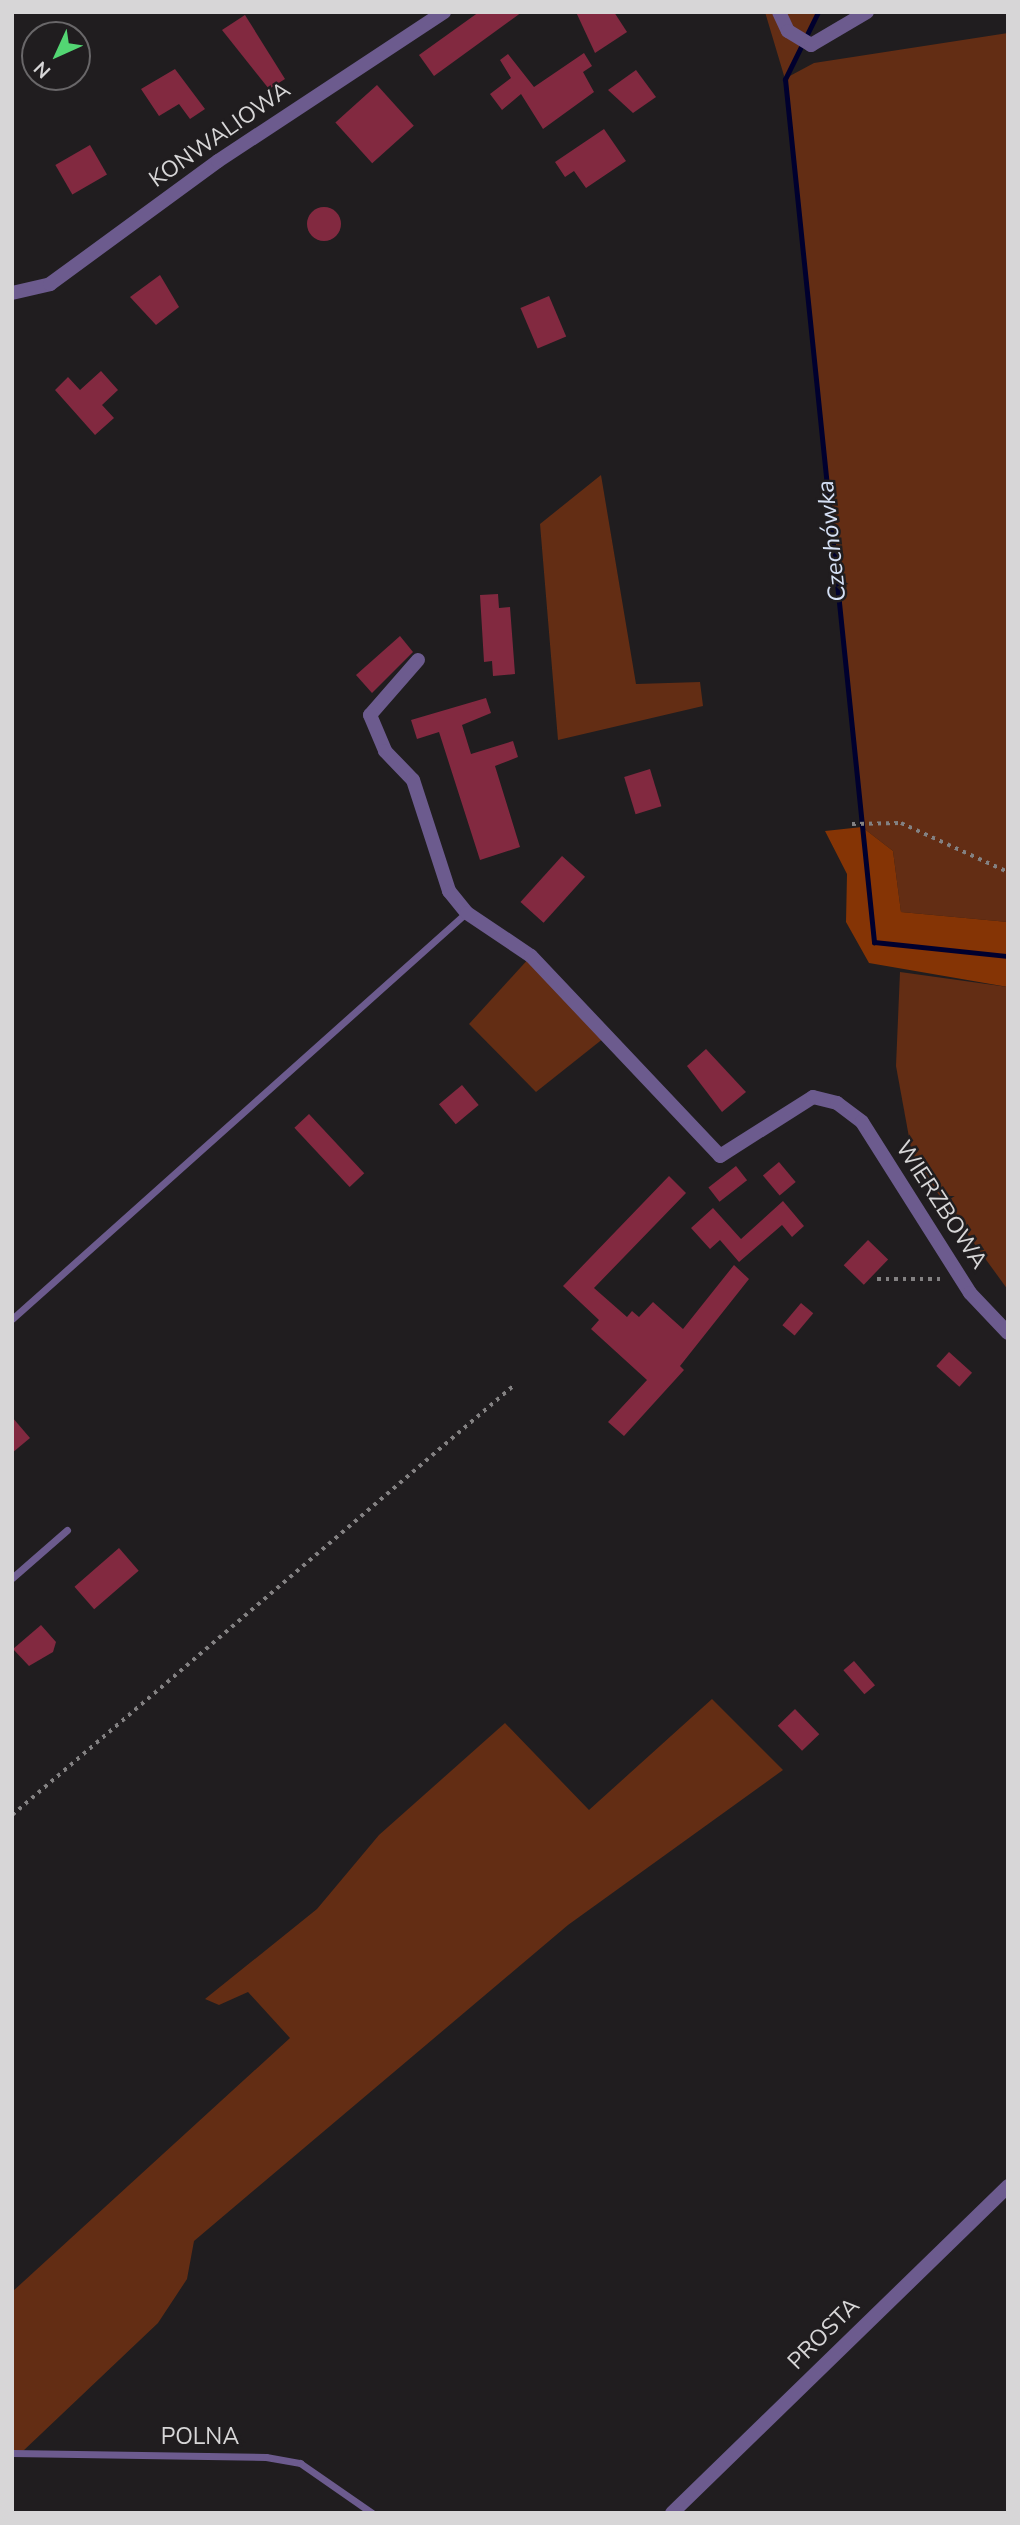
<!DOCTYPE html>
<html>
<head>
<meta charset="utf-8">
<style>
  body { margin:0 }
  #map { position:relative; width:1020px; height:2525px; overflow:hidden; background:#201d1f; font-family:"Nunito Sans",sans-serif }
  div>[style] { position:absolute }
  .green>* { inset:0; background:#632d14 }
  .forest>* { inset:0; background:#853405 }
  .stream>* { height:5px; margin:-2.5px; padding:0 2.5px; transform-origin:2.5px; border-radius:2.5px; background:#00002e }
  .building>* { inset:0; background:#822940; transform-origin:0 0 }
  .round { border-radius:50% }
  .path>* { height:3.5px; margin-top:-1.75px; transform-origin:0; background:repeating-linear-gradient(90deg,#838182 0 3.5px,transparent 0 8.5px) }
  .lane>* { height:7px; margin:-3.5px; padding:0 3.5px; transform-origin:3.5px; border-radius:3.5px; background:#6c5b8e }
  .street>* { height:14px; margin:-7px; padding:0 7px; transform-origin:7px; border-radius:7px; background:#6c5b8e }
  span { translate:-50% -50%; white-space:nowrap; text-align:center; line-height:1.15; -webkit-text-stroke:5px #201d1f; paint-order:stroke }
  .street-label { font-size:23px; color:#d7d6d7 }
  .water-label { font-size:24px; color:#d5e0f5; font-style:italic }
  .frame { position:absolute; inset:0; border:14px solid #d7d6d7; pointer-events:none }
  .north { position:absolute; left:21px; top:21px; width:70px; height:70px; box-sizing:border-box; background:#201d1f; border:2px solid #696769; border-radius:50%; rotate:225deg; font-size:19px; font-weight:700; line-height:28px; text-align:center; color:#d7d6d7 }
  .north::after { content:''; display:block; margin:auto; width:24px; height:32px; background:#53d673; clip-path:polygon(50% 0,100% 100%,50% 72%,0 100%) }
</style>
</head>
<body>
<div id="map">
  <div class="green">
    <i style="clip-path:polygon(765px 12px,818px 12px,786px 78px,814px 63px,1008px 33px,1008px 922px,901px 912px,893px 851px,862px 827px,785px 79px)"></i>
    <i style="clip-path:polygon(601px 475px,636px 684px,700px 682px,703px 706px,558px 740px,540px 524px)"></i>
    <i style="clip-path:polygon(531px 956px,609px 1034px,536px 1092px,469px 1024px)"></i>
    <i style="clip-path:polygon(900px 972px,1008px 987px,1008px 1290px,913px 1159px,896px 1066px)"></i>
    <i style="clip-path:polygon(712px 1699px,783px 1770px,568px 1925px,194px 2241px,187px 2279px,158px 2323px,22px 2452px,12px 2450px,12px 2292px,290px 2038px,248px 1992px,219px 2005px,205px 1999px,317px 1909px,379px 1835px,505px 1723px,589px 1810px)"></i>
  </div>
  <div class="forest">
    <i style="clip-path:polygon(862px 827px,893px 851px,901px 912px,1008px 922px,1008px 987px,869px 963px,846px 922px,847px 874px,825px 831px)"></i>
  </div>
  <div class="stream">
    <i style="left:818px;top:12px;width:75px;rotate:116.2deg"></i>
    <i style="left:785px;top:79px;width:868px;rotate:84.11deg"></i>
    <i style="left:874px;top:942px;width:135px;rotate:6deg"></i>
  </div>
  <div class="building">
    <i style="clip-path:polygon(479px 12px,522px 12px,434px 76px,419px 55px)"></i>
    <i style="clip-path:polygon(576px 12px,614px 12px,627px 32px,595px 53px)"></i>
    <i style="clip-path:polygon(245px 15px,285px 79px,269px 89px,222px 30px)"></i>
    <i style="clip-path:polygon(584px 53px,592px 66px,583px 72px,594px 92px,543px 129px,521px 94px,502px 110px,490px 94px,511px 78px,500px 60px,508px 54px,534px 87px)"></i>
    <i style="clip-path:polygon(175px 69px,205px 109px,190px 119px,179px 104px,159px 116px,141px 89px)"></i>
    <i style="clip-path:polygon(636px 70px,656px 97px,633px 113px,608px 90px)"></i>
    <i style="left:377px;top:85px;width:55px;height:56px;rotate:48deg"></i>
    <i style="clip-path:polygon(604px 129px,626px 161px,586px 188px,574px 171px,565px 177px,555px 162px)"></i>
    <i style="left:90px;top:145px;width:34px;height:40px;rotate:60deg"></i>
    <i class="round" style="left:307px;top:207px;width:34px;height:34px"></i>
    <i style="clip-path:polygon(160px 275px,179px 307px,156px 325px,130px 297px)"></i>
    <i style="left:549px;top:296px;width:44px;height:31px;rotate:67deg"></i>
    <i style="clip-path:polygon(101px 371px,118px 390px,102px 405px,114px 418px,95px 435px,55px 390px,68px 377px,80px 390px)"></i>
    <i style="clip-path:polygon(498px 594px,499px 608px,510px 607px,515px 674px,493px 676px,492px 661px,484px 662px,480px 595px)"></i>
    <i style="clip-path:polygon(400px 636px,413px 652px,372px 693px,356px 675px)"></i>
    <i style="clip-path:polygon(486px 698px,491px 713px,462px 725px,471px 754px,513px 741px,518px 757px,495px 766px,520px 847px,480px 860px,439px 732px,417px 739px,411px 720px)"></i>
    <i style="left:650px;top:769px;width:39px;height:27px;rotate:73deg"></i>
    <i style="left:562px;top:856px;width:31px;height:62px;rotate:42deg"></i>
    <i style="clip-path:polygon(706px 1049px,746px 1092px,722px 1112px,687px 1066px)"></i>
    <i style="left:462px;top:1085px;width:26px;height:30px;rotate:50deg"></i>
    <i style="left:309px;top:1114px;width:81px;height:20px;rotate:47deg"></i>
    <i style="left:779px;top:1162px;width:26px;height:21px;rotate:50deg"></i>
    <i style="left:736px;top:1166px;width:18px;height:35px;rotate:52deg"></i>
    <i style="clip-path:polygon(669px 1176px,686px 1193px,594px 1288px,627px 1317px,632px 1311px,639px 1317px,653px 1302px,683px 1329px,734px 1265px,749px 1279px,680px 1366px,684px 1370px,624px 1436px,608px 1422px,647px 1380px,591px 1329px,599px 1320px,563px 1286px)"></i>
    <i style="clip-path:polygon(783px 1201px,804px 1226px,792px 1237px,782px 1225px,739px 1262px,720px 1240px,710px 1249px,691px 1228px,713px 1208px,741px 1239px)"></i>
    <i style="left:868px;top:1240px;width:28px;height:35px;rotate:44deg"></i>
    <i style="left:801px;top:1303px;width:16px;height:29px;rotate:40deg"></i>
    <i style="left:949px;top:1352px;width:31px;height:19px;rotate:42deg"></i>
    <i style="clip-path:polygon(12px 1417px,30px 1438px,12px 1453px)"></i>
    <i style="left:119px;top:1548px;width:30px;height:59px;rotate:49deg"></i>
    <i style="clip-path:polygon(41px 1625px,56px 1642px,53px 1652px,29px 1666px,13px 1649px)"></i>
    <i style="left:854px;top:1661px;width:32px;height:14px;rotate:49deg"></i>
    <i style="left:795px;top:1709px;width:35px;height:24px;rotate:46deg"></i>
  </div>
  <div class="path">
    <i style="left:852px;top:824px;width:49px;rotate:-1.2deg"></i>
    <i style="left:901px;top:823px;width:118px;rotate:24.6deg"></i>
    <i style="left:877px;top:1279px;width:66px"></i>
    <i style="left:12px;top:1815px;width:660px;rotate:-40.57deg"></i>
  </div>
  <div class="lane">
    <i style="left:12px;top:1319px;width:609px;rotate:-41.81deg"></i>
    <i style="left:12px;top:1578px;width:73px;rotate:-41.1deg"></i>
    <i style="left:12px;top:2453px;width:254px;rotate:0.9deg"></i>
    <i style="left:266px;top:2457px;width:35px;rotate:10deg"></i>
    <i style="left:300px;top:2463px;width:88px;rotate:34.8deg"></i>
  </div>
  <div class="street">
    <i style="left:779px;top:12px;width:21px;rotate:65deg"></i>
    <i style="left:788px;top:31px;width:27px;rotate:31deg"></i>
    <i style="left:811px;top:45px;width:65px;rotate:-30.5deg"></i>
    <i style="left:12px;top:293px;width:39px;rotate:-13deg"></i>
    <i style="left:50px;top:284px;width:208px;rotate:-36.2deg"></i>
    <i style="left:218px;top:161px;width:271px;rotate:-33.4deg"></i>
    <i style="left:418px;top:660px;width:73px;rotate:131.1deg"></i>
    <i style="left:370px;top:715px;width:39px;rotate:67deg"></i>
    <i style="left:385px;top:751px;width:40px;rotate:46deg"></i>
    <i style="left:413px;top:780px;width:117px;rotate:72deg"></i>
    <i style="left:449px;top:891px;width:28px;rotate:51deg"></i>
    <i style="left:467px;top:913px;width:77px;rotate:33.9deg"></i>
    <i style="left:531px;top:956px;width:275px;rotate:46.6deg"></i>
    <i style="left:720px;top:1156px;width:110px;rotate:-32.4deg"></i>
    <i style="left:813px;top:1097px;width:25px;rotate:14deg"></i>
    <i style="left:837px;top:1103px;width:31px;rotate:37deg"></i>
    <i style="left:862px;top:1122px;width:202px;rotate:57.7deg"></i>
    <i style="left:970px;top:1293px;width:55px;rotate:46.5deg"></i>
    <i style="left:672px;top:2513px;width:469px;rotate:-44.2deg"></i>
  </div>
  <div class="street-label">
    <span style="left:220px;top:135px;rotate:-35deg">KONWALIOWA</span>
    <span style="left:941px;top:1205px;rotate:57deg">WIERZBOWA</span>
    <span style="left:824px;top:2334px;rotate:-45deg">PROSTA</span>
    <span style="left:200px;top:2437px">POLNA</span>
  </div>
  <div class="water-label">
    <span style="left:832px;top:541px;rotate:-96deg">Czechówka</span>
  </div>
  <div class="frame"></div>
  <div class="north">N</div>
</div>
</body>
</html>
